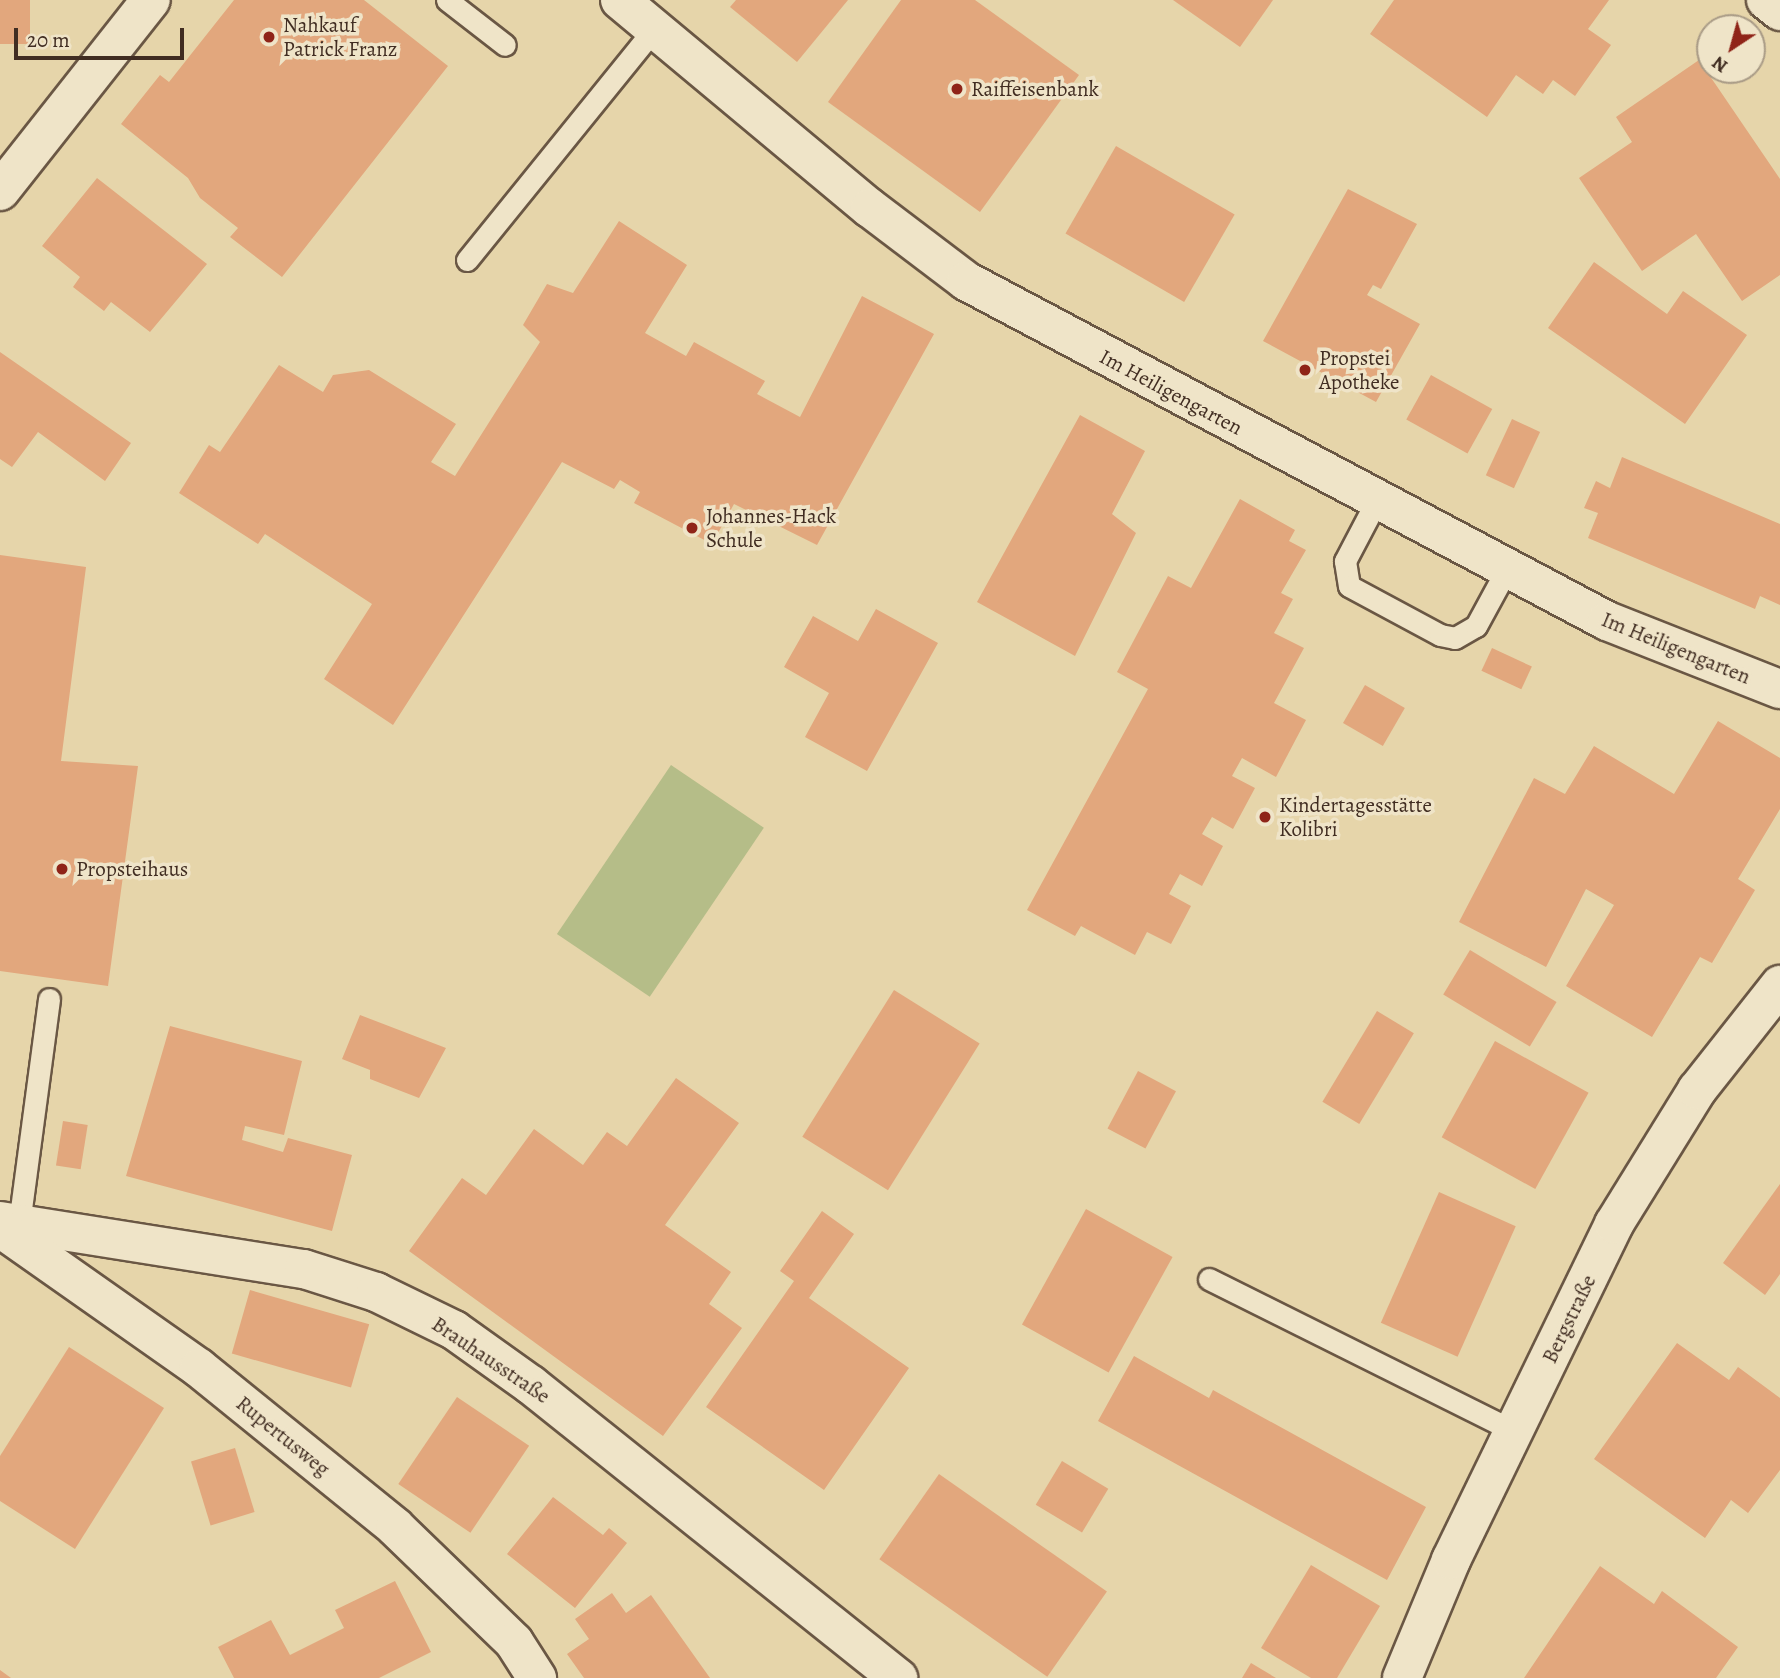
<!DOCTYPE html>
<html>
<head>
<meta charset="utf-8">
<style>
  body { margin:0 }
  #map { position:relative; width:1780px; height:1678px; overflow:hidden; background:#e6d5aa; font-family:Alegreya,serif }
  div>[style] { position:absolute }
  .green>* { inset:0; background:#b5bd88; transform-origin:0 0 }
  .building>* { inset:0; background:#e2a77d; transform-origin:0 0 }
  .roads { filter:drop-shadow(2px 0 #6a5744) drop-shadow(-2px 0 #6a5744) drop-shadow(0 2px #6a5744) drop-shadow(0 -2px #6a5744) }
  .service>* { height:21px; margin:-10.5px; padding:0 10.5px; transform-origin:10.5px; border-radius:10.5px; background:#efe4c8 }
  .minor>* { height:38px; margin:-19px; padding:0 19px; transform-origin:19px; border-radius:19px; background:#efe4c8 }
  .secondary>* { height:38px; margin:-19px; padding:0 19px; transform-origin:19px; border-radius:19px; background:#efe4c8 }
  .dots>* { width:19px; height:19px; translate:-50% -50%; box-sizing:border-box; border:4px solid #efe4c8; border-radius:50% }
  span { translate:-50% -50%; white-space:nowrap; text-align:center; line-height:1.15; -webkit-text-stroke:7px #efe4c8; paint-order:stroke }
  .poi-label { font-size:21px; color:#412d22 }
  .left { translate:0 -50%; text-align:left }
  .street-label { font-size:21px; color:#412d22 }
  .north { position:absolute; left:1696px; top:14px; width:70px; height:70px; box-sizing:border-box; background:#efe4c8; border:2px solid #a99b86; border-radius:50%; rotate:216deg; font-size:19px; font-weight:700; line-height:28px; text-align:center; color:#412d22 }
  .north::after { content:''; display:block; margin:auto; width:24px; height:32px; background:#8f2418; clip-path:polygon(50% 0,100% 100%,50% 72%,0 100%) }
  .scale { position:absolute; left:14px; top:28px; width:170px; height:32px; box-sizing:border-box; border:4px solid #412d22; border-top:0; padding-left:9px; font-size:21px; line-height:24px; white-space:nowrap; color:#412d22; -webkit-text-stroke:5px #efe4c8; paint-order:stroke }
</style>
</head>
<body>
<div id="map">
  <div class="green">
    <i style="left:671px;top:765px;width:112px;height:204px;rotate:34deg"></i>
  </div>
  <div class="building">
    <i style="left:0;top:0;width:30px;height:44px"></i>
    <i style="clip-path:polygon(234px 0,364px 0,448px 66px,282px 277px,230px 237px,238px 228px,200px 198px,188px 178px,121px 124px,160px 75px,169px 82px)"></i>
    <i style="clip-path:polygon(736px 0,848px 0,797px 62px,730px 7px)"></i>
    <i style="clip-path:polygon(901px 0,975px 0,1079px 75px,980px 212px,828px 102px)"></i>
    <i style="clip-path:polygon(1173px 0,1273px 0,1240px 47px)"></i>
    <i style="clip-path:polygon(1394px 0,1609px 0,1588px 29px,1611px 45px,1575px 96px,1553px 80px,1543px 94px,1516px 75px,1487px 117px,1370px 34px)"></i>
    <i style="clip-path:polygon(1699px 60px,1780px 179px,1780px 275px,1742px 301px,1696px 234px,1642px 271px,1579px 178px,1632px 142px,1616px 117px)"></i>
    <i style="left:1116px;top:146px;width:137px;height:101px;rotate:30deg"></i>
    <i style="clip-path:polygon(97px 178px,207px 264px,150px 332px,111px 302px,104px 311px,73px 287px,80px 277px,42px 246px)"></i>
    <i style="clip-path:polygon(1348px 189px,1417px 224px,1381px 289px,1373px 285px,1367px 295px,1420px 324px,1376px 402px,1263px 341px)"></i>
    <i style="clip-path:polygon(619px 221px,687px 265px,645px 333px,686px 356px,694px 342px,765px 381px,757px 394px,800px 417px,862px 296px,934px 334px,817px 545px,734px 504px,712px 544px,634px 503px,640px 492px,620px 480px,614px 489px,562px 462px,393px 725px,324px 679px,372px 604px,265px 534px,258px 544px,179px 493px,209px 445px,220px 452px,279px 365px,323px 392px,333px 375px,369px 370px,456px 424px,431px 462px,455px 476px,540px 342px,523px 325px,547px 284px,573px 293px)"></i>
    <i style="clip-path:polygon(1594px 262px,1667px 314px,1683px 291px,1747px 335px,1685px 424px,1548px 328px)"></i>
    <i style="clip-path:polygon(0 352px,131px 443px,105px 481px,38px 432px,12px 467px,0 459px)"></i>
    <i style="left:1431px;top:375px;width:70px;height:51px;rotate:29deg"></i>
    <i style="clip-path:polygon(1080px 415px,1145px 451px,1112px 514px,1136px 533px,1075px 656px,977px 602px)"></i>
    <i style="left:1512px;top:419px;width:31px;height:62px;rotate:25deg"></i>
    <i style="clip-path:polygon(1622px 457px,1780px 524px,1780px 605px,1760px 596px,1755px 609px,1588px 538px,1598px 513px,1584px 508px,1596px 481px,1610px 488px)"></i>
    <i style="clip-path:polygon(1240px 499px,1295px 530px,1289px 541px,1306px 550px,1281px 593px,1293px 599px,1274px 633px,1304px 648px,1274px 703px,1306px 720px,1276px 777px,1242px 758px,1232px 776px,1255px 788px,1233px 829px,1212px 817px,1202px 834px,1223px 846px,1202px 886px,1180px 874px,1169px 894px,1191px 906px,1171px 944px,1147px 932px,1135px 955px,1081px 926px,1075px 936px,1027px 910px,1148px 689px,1117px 672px,1168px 576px,1191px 588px)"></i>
    <i style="clip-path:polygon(0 555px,86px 567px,61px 761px,138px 766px,108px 986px,0 971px)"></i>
    <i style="clip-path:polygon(876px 609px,938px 643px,867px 771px,805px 737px,829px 693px,784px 667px,813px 616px,858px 641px)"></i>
    <i style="left:1492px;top:648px;width:44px;height:25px;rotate:25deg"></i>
    <i style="left:1365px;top:685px;width:46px;height:44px;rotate:30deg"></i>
    <i style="clip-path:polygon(1718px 721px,1780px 758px,1780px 809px,1738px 879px,1755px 890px,1712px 963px,1700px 957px,1652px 1037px,1566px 986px,1614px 905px,1586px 889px,1546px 967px,1459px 922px,1534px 778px,1565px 794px,1594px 746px,1674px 794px)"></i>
    <i style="left:1470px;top:950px;width:101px;height:52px;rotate:31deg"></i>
    <i style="left:894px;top:990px;width:101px;height:173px;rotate:32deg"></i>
    <i style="left:1377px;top:1011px;width:43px;height:106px;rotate:31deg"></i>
    <i style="clip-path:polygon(360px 1015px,446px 1048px,419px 1098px,370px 1079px,370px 1070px,342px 1059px)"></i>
    <i style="clip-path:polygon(170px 1026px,302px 1061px,284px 1135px,245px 1126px,242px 1140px,283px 1152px,288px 1138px,352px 1155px,332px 1231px,126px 1176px)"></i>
    <i style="left:1495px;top:1041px;width:107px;height:110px;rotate:29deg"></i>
    <i style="left:1138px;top:1071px;width:43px;height:65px;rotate:28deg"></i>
    <i style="clip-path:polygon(676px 1078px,739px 1123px,665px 1225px,731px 1272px,709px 1304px,742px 1328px,663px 1436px,409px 1251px,462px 1178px,486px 1195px,534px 1129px,583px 1165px,607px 1132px,627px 1146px)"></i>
    <i style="left:63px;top:1121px;width:25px;height:45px;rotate:9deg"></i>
    <i style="clip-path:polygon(1780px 1184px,1780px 1274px,1765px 1295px,1723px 1263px)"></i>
    <i style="left:1439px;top:1192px;width:84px;height:143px;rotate:24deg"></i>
    <i style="left:1086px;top:1209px;width:99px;height:132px;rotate:29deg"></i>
    <i style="clip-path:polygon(822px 1211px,854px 1234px,809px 1298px,909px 1368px,824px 1490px,706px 1407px,794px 1281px,780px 1271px)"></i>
    <i style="left:250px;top:1290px;width:124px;height:66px;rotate:16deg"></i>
    <i style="clip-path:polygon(1677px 1343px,1729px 1380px,1738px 1367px,1780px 1398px,1780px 1470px,1748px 1513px,1731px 1500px,1705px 1538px,1594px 1459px)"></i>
    <i style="clip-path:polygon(69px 1347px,164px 1408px,75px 1549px,0 1501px,0 1456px)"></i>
    <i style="clip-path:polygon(1134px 1356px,1209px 1398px,1213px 1390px,1426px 1507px,1387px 1580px,1098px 1421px)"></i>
    <i style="left:457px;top:1397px;width:87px;height:105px;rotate:34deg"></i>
    <i style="left:235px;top:1448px;width:67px;height:46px;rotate:73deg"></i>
    <i style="left:1062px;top:1461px;width:54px;height:51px;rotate:31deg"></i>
    <i style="left:939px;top:1474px;width:205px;height:104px;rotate:35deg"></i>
    <i style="clip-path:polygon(553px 1497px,603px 1535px,609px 1528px,627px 1543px,575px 1608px,507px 1554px)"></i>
    <i style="clip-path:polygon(1311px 1565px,1380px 1606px,1337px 1678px,1311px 1678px,1261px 1648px)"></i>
    <i style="clip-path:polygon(1600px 1566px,1654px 1604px,1662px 1591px,1738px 1647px,1716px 1678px,1524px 1678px)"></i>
    <i style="clip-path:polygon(395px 1581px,431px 1652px,379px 1678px,234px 1678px,218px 1647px,271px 1620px,290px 1655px,344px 1628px,335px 1610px)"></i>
    <i style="clip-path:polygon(612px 1593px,626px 1613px,651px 1595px,710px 1678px,584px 1678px,567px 1654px,589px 1639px,575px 1619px)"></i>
    <i style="clip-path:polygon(1251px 1663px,1276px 1678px,1242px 1678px)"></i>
    <i style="clip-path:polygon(0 1670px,11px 1678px,0 1678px)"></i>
  </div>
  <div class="roads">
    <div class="service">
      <i style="left:447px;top:0;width:73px;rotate:37.8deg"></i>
      <i style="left:467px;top:260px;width:297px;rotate:-51deg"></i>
      <i style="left:1377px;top:500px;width:69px;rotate:117.7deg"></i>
      <i style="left:1345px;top:561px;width:25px;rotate:81deg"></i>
      <i style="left:1349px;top:586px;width:103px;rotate:28.3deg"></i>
      <i style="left:1440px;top:635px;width:15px;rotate:11deg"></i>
      <i style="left:1455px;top:638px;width:24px;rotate:-30deg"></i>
      <i style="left:1476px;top:626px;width:65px;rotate:-61.5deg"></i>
      <i style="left:19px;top:1224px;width:227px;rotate:-82.4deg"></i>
      <i style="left:1209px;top:1279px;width:341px;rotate:26.5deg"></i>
    </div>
    <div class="minor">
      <i style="left:620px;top:0;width:325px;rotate:39.8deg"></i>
      <i style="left:870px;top:208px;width:121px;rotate:37.2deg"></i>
      <i style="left:966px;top:281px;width:726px;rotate:27.94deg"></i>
      <i style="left:1607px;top:621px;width:186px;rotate:21.5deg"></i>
      <i style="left:0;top:191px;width:243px;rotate:-51.7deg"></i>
      <i style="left:0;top:1221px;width:308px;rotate:9deg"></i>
      <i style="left:304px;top:1269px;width:76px;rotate:17.7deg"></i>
      <i style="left:376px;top:1292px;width:87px;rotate:26deg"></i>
      <i style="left:454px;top:1330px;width:95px;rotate:35.5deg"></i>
      <i style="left:531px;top:1385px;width:470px;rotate:38.6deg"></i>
      <i style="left:0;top:1228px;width:243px;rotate:35.1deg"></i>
      <i style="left:199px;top:1368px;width:252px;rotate:39deg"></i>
      <i style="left:395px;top:1527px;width:165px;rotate:44deg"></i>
      <i style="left:514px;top:1642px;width:43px;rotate:57.4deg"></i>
    </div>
    <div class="secondary">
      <i style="left:1766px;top:0;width:18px;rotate:38deg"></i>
      <i style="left:1402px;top:1678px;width:128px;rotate:-67.4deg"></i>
      <i style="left:1451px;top:1560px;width:373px;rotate:-64.1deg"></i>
      <i style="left:1614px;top:1224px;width:158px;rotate:-58.2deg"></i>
      <i style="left:1697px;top:1090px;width:134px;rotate:-51.7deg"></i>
    </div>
  </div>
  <div class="dots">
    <i style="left:269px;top:37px;background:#8f2418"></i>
    <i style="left:957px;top:89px;background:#8f2418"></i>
    <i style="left:1305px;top:370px;background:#8f2418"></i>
    <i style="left:692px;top:528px;background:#8f2418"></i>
    <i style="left:1265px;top:817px;background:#8f2418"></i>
    <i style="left:62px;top:869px;background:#8f2418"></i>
  </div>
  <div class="poi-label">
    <span class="left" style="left:283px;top:37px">Nahkauf<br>Patrick Franz</span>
    <span class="left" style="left:971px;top:89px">Raiffeisenbank</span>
    <span class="left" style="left:1319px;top:370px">Propstei<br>Apotheke</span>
    <span class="left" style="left:706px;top:528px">Johannes-Hack<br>Schule</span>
    <span class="left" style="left:1279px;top:817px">Kindertagesstätte<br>Kolibri</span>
    <span class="left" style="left:76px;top:869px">Propsteihaus</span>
  </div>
  <div class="street-label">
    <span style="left:1171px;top:392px;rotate:28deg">Im Heiligengarten</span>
    <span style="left:1676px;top:648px;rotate:22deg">Im Heiligengarten</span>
    <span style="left:1569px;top:1319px;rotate:-64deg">Bergstraße</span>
    <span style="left:491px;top:1360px;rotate:34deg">Brauhausstraße</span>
    <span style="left:283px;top:1436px;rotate:39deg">Rupertusweg</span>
  </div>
  <div class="north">N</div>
  <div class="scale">20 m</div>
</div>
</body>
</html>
